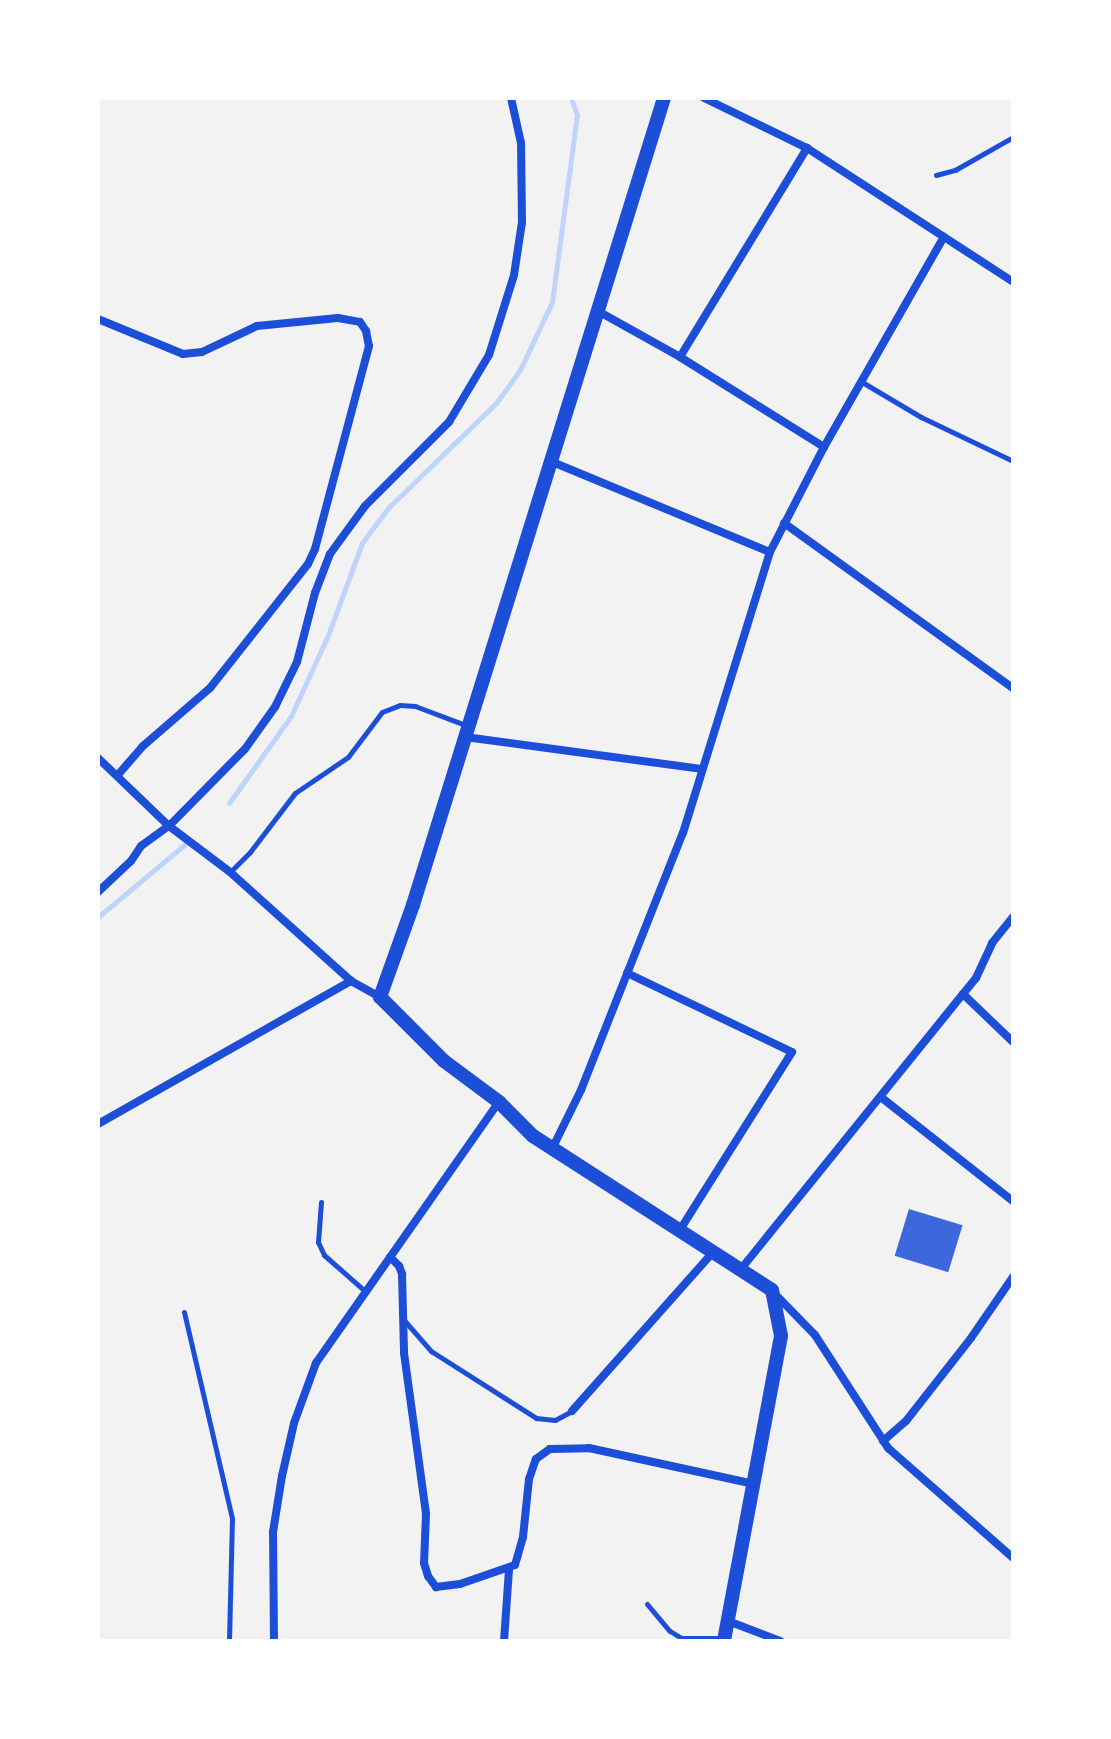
<!DOCTYPE html>
<html>
<head>
<meta charset="utf-8">
<style>
  body { margin:0 }
  #map { position:relative; width:1111px; height:1739px; overflow:hidden; background:#f2f2f2; font-family:Arial,sans-serif }
  div>[style] { position:absolute }
  .stream>* { height:5px; margin:-2.5px; padding:0 2.5px; transform-origin:2.5px; border-radius:2.5px; background:#bfd3fe }
  .building>* { inset:0; background:#3d67dc; transform-origin:0 0 }
  .service>* { height:5px; margin:-2.5px; padding:0 2.5px; transform-origin:2.5px; border-radius:2.5px; background:#1d4ed8 }
  .minor>* { height:8px; margin:-4px; padding:0 4px; transform-origin:4px; border-radius:4px; background:#1d4ed8 }
  .tertiary>* { height:14px; margin:-7px; padding:0 7px; transform-origin:7px; border-radius:7px; background:#1d4ed8 }
  span { translate:-50% -50%; white-space:nowrap; text-align:center; line-height:1.15; -webkit-text-stroke:8px #fff; paint-order:stroke }
  .frame { position:absolute; inset:0; border:100px solid #fff; pointer-events:none }
</style>
</head>
<body>
<div id="map">
  <div class="stream">
    <i style="left:229px;top:803px;width:107px;rotate:-54.5deg"></i>
    <i style="left:291px;top:716px;width:89px;rotate:-65.4deg"></i>
    <i style="left:328px;top:635px;width:98px;rotate:-69.7deg"></i>
    <i style="left:362px;top:543px;width:44px;rotate:-53.4deg"></i>
    <i style="left:388px;top:508px;width:151px;rotate:-44.2deg"></i>
    <i style="left:496px;top:403px;width:41px;rotate:-54deg"></i>
    <i style="left:520px;top:370px;width:75px;rotate:-64.8deg"></i>
    <i style="left:552px;top:302px;width:189px;rotate:-82.4deg"></i>
    <i style="left:577px;top:115px;width:18px;rotate:-109deg"></i>
    <i style="left:98px;top:917px;width:119px;rotate:-39.9deg"></i>
  </div>
  <div class="building">
    <i style="left:909px;top:1209px;width:56px;height:49px;rotate:17deg"></i>
  </div>
  <div class="service">
    <i style="left:936px;top:175px;width:20px;rotate:-15deg"></i>
    <i style="left:955px;top:170px;width:67px;rotate:-29.6deg"></i>
    <i style="left:862px;top:382px;width:69px;rotate:30.7deg"></i>
    <i style="left:921px;top:417px;width:102px;rotate:25.6deg"></i>
    <i style="left:230px;top:872px;width:28px;rotate:-45deg"></i>
    <i style="left:250px;top:852px;width:74px;rotate:-52.7deg"></i>
    <i style="left:295px;top:793px;width:64px;rotate:-34.2deg"></i>
    <i style="left:348px;top:757px;width:56px;rotate:-52.9deg"></i>
    <i style="left:382px;top:712px;width:19px;rotate:-21deg"></i>
    <i style="left:400px;top:705px;width:15px;rotate:4deg"></i>
    <i style="left:415px;top:706px;width:57px;rotate:20.7deg"></i>
    <i style="left:321px;top:1202px;width:40px;rotate:94.3deg"></i>
    <i style="left:318px;top:1242px;width:14px;rotate:65deg"></i>
    <i style="left:324px;top:1255px;width:55px;rotate:41.3deg"></i>
    <i style="left:184px;top:1312px;width:212px;rotate:76.9deg"></i>
    <i style="left:232px;top:1518px;width:123px;rotate:91.4deg"></i>
    <i style="left:403px;top:1319px;width:43px;rotate:48.8deg"></i>
    <i style="left:431px;top:1351px;width:125px;rotate:32.5deg"></i>
    <i style="left:536px;top:1418px;width:19px;rotate:6deg"></i>
    <i style="left:555px;top:1420px;width:19px;rotate:-28deg"></i>
    <i style="left:647px;top:1604px;width:35px;rotate:50deg"></i>
    <i style="left:670px;top:1631px;width:13px;rotate:32deg"></i>
    <i style="left:681px;top:1638px;width:43px"></i>
  </div>
  <div class="minor">
    <i style="left:704px;top:98px;width:114px;rotate:25.9deg"></i>
    <i style="left:807px;top:148px;width:246px;rotate:33deg"></i>
    <i style="left:596px;top:310px;width:96px;rotate:29.2deg"></i>
    <i style="left:680px;top:357px;width:170px;rotate:32deg"></i>
    <i style="left:98px;top:319px;width:92px;rotate:22.4deg"></i>
    <i style="left:183px;top:354px;width:19px;rotate:-6deg"></i>
    <i style="left:202px;top:352px;width:61px;rotate:-25.3deg"></i>
    <i style="left:257px;top:326px;width:81px;rotate:-5.6deg"></i>
    <i style="left:338px;top:318px;width:22px;rotate:10deg"></i>
    <i style="left:360px;top:322px;width:11px;rotate:56deg"></i>
    <i style="left:366px;top:331px;width:15px;rotate:79deg"></i>
    <i style="left:369px;top:346px;width:210px;rotate:104.9deg"></i>
    <i style="left:315px;top:549px;width:17px;rotate:115deg"></i>
    <i style="left:308px;top:564px;width:158px;rotate:128.3deg"></i>
    <i style="left:210px;top:688px;width:89px;rotate:139.1deg"></i>
    <i style="left:143px;top:746px;width:38px;rotate:131deg"></i>
    <i style="left:680px;top:357px;width:245px;rotate:-58.7deg"></i>
    <i style="left:550px;top:461px;width:238px;rotate:22.5deg"></i>
    <i style="left:784px;top:523px;width:282px;rotate:35.8deg"></i>
    <i style="left:465px;top:737px;width:238px;rotate:7.7deg"></i>
    <i style="left:98px;top:758px;width:98px;rotate:43.8deg"></i>
    <i style="left:169px;top:826px;width:108px;rotate:-45.4deg"></i>
    <i style="left:245px;top:749px;width:52px;rotate:-54.5deg"></i>
    <i style="left:275px;top:707px;width:50px;rotate:-63.9deg"></i>
    <i style="left:297px;top:662px;width:71px;rotate:-75.4deg"></i>
    <i style="left:315px;top:593px;width:42px;rotate:-69deg"></i>
    <i style="left:330px;top:554px;width:59px;rotate:-53.9deg"></i>
    <i style="left:365px;top:506px;width:119px;rotate:-45deg"></i>
    <i style="left:449px;top:422px;width:78px;rotate:-59.2deg"></i>
    <i style="left:489px;top:355px;width:84px;rotate:-72.6deg"></i>
    <i style="left:514px;top:275px;width:54px;rotate:-81.4deg"></i>
    <i style="left:522px;top:222px;width:79px;rotate:-90.7deg"></i>
    <i style="left:521px;top:143px;width:46px;rotate:-102.5deg"></i>
    <i style="left:98px;top:892px;width:45px;rotate:-43.2deg"></i>
    <i style="left:131px;top:861px;width:18px;rotate:-56deg"></i>
    <i style="left:141px;top:846px;width:34px;rotate:-36deg"></i>
    <i style="left:169px;top:826px;width:76px;rotate:37deg"></i>
    <i style="left:230px;top:872px;width:163px;rotate:42deg"></i>
    <i style="left:351px;top:981px;width:33px;rotate:29deg"></i>
    <i style="left:627px;top:973px;width:183px;rotate:25.6deg"></i>
    <i style="left:792px;top:1052px;width:210px;rotate:122.2deg"></i>
    <i style="left:963px;top:994px;width:69px;rotate:43.8deg"></i>
    <i style="left:882px;top:1098px;width:167px;rotate:38.2deg"></i>
    <i style="left:98px;top:1124px;width:291px;rotate:-29.5deg"></i>
    <i style="left:552px;top:1149px;width:66px;rotate:-63.8deg"></i>
    <i style="left:581px;top:1090px;width:277px;rotate:-68.4deg"></i>
    <i style="left:683px;top:833px;width:294px;rotate:-72.8deg"></i>
    <i style="left:770px;top:552px;width:118px;rotate:-62.8deg"></i>
    <i style="left:824px;top:447px;width:242px;rotate:-60.3deg"></i>
    <i style="left:390px;top:1257px;width:13px;rotate:45deg"></i>
    <i style="left:399px;top:1266px;width:9px;rotate:69deg"></i>
    <i style="left:402px;top:1274px;width:79px;rotate:88.5deg"></i>
    <i style="left:404px;top:1353px;width:162px;rotate:82.2deg"></i>
    <i style="left:426px;top:1514px;width:49px;rotate:92.3deg"></i>
    <i style="left:424px;top:1563px;width:14px;rotate:73deg"></i>
    <i style="left:428px;top:1576px;width:14px;rotate:54deg"></i>
    <i style="left:436px;top:1587px;width:24px;rotate:-7deg"></i>
    <i style="left:460px;top:1584px;width:58px;rotate:-19.1deg"></i>
    <i style="left:515px;top:1565px;width:29px;rotate:-74deg"></i>
    <i style="left:523px;top:1537px;width:58px;rotate:-84.1deg"></i>
    <i style="left:529px;top:1479px;width:21px;rotate:-71deg"></i>
    <i style="left:536px;top:1459px;width:17px;rotate:-36deg"></i>
    <i style="left:550px;top:1449px;width:39px;rotate:-1deg"></i>
    <i style="left:589px;top:1448px;width:169px;rotate:12.3deg"></i>
    <i style="left:741px;top:1269px;width:353px;rotate:-51.1deg"></i>
    <i style="left:963px;top:994px;width:21px;rotate:-51deg"></i>
    <i style="left:976px;top:978px;width:38px;rotate:-65deg"></i>
    <i style="left:992px;top:943px;width:33px;rotate:-51deg"></i>
    <i style="left:775px;top:1294px;width:57px;rotate:45.7deg"></i>
    <i style="left:815px;top:1335px;width:135px;rotate:57.1deg"></i>
    <i style="left:888px;top:1448px;width:167px;rotate:41.3deg"></i>
    <i style="left:572px;top:1411px;width:214px;rotate:-48.4deg"></i>
    <i style="left:883px;top:1441px;width:30px;rotate:-41deg"></i>
    <i style="left:906px;top:1421px;width:105px;rotate:-51.9deg"></i>
    <i style="left:971px;top:1338px;width:74px;rotate:-55.5deg"></i>
    <i style="left:728px;top:1621px;width:56px;rotate:21deg"></i>
    <i style="left:274px;top:1641px;width:109px;rotate:-90.5deg"></i>
    <i style="left:273px;top:1532px;width:57px;rotate:-80.9deg"></i>
    <i style="left:282px;top:1476px;width:54px;rotate:-77.2deg"></i>
    <i style="left:294px;top:1423px;width:64px;rotate:-69.9deg"></i>
    <i style="left:316px;top:1363px;width:319px;rotate:-55deg"></i>
    <i style="left:504px;top:1641px;width:72px;rotate:-86deg"></i>
  </div>
  <div class="tertiary">
    <i style="left:664px;top:98px;width:845px;rotate:107.28deg"></i>
    <i style="left:413px;top:905px;width:98px;rotate:109.7deg"></i>
    <i style="left:380px;top:997px;width:91px;rotate:45deg"></i>
    <i style="left:444px;top:1061px;width:69px;rotate:36.7deg"></i>
    <i style="left:499px;top:1102px;width:48px;rotate:45deg"></i>
    <i style="left:533px;top:1136px;width:284px;rotate:32.8deg"></i>
    <i style="left:772px;top:1290px;width:47px;rotate:78.9deg"></i>
    <i style="left:781px;top:1336px;width:310px;rotate:100.6deg"></i>
  </div>
  <div class="frame"></div>
</div>
</body>
</html>
